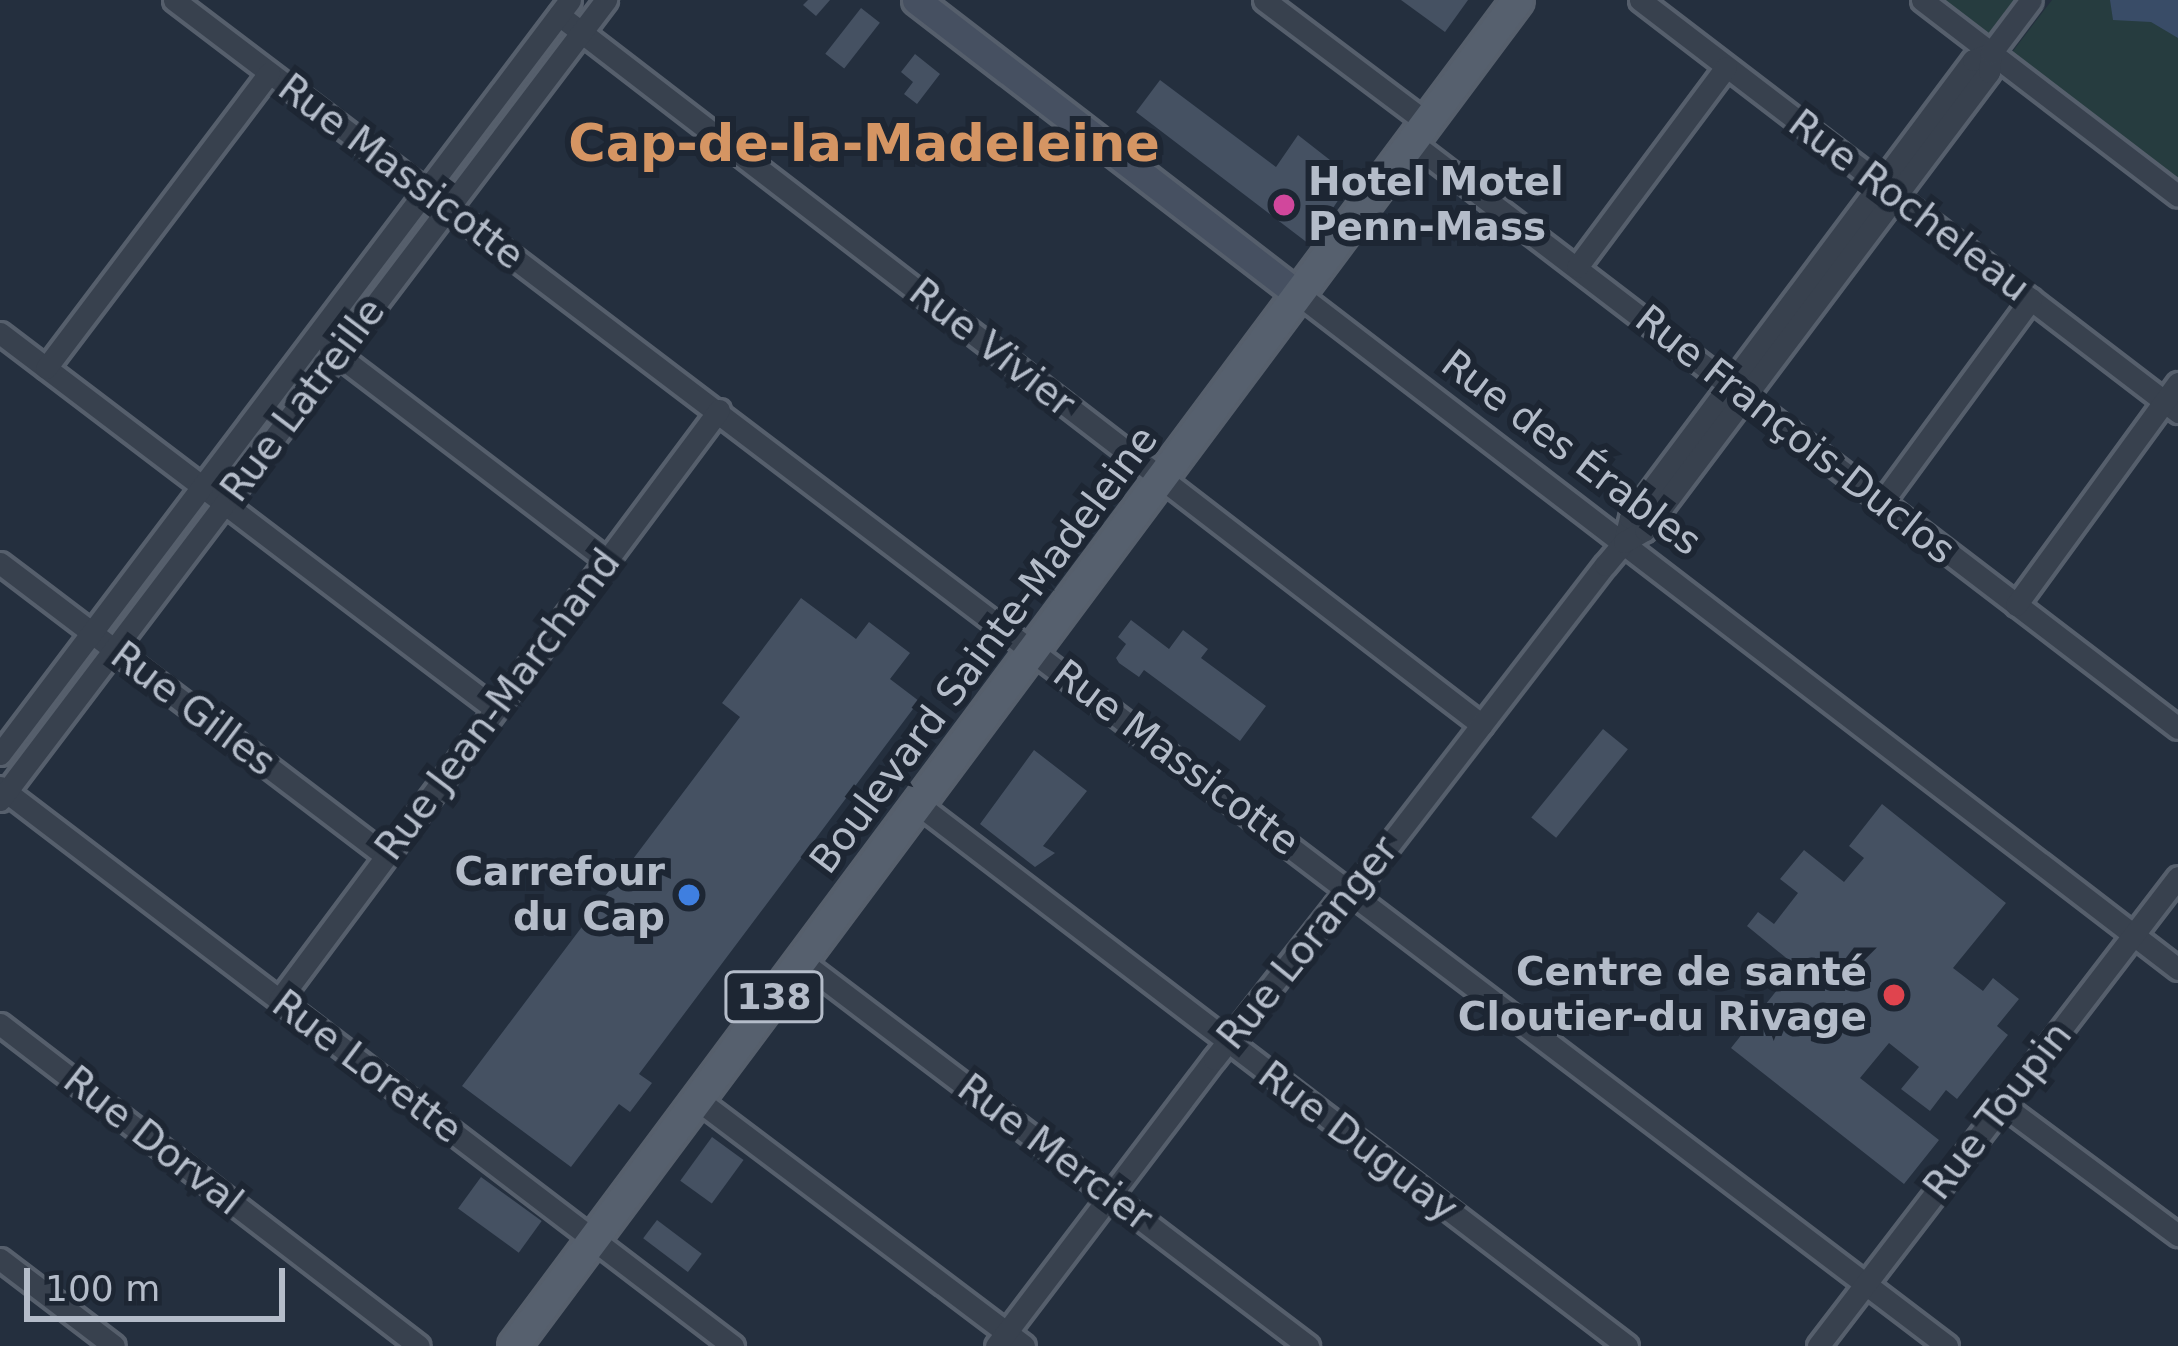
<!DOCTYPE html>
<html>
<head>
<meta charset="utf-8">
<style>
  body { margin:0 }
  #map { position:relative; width:2178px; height:1346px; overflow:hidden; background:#242f3e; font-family:"DejaVu Sans",sans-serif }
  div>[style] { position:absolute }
  .green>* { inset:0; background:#263c3f }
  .water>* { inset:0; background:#394c67 }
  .building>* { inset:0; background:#455162; transform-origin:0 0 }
  .roads { filter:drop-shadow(3px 0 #565f6c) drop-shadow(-3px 0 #565f6c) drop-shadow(0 3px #565f6c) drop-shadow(0 -3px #565f6c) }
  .street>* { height:21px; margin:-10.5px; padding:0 10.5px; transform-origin:10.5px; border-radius:10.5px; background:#38414e }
  .secondary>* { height:27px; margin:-13.5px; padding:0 13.5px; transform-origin:13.5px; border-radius:13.5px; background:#465061 }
  .primary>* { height:30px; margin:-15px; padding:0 15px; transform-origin:15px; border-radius:15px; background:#56606e }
  .dots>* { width:33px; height:33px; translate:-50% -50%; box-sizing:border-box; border:6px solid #1d2633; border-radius:50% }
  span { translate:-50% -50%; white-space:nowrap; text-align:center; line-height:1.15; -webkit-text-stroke:12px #1d2633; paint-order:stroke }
  .shield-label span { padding:3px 9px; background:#1d2633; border:3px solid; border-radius:9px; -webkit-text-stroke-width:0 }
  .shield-label { font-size:36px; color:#b4bcc9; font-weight:700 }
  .street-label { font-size:39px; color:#b4bcc9 }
  .poi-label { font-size:39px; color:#b4bcc9; font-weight:700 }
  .left { translate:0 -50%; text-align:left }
  .right { translate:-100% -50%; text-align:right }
  .district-label { font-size:51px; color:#d59563; font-weight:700 }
  .scale { position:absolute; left:24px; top:1268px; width:261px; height:54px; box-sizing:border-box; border:6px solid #b4bcc9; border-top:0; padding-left:15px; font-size:36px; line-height:42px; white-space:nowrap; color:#b4bcc9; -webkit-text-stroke:9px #1d2633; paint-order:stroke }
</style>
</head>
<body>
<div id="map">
  <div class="green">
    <i style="clip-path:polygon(1921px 0,2031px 0,1991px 55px)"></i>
    <i style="clip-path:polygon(2052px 0,2178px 0,2178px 190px,2003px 64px)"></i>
  </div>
  <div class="water">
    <i style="clip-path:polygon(2110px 0,2178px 0,2178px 38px,2151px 22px,2113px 20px)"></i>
  </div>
  <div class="building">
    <i style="clip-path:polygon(808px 0,830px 0,816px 16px,803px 5px)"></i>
    <i style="clip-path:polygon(1401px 0,1468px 0,1445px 32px)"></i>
    <i style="left:861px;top:8px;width:24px;height:58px;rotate:38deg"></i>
    <i style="clip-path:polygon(915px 54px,940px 74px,917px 104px,904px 94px,913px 82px,901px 72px)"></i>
    <i style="clip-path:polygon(1160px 80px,1276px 167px,1298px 135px,1353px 178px,1309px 244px,1136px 112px)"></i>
    <i style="clip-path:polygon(801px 598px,856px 639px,869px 622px,910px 653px,890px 679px,919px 701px,639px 1074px,652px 1083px,630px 1112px,619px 1104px,571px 1167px,462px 1086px,740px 717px,722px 703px)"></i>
    <i style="clip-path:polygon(1131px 620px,1169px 649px,1183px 630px,1208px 649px,1201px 658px,1266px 706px,1240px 741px,1144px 670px,1139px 677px,1119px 663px,1116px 658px,1126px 644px,1118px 637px)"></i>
    <i style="left:1603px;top:729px;width:32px;height:114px;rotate:39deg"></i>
    <i style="clip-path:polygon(1034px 750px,1087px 791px,1043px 846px,1055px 853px,1035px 867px,980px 824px)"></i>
    <i style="clip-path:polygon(1882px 804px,2006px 903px,1953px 968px,1983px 991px,1993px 978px,2019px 999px,1997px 1026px,2008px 1035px,1957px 1099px,1946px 1090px,1930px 1111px,1901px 1089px,1919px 1067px,1889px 1043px,1860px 1078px,1939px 1140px,1904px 1184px,1731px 1048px,1796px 966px,1747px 926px,1758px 912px,1774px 924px,1798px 893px,1780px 879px,1804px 850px,1844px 882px,1864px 858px,1849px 846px)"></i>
    <i style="left:712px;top:1137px;width:39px;height:54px;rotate:36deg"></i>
    <i style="left:481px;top:1177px;width:75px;height:39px;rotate:36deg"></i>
    <i style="left:657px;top:1220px;width:56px;height:23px;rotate:37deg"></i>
  </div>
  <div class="roads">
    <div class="street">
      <i style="left:174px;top:0;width:2226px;rotate:37.2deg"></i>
      <i style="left:1264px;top:0;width:203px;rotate:37deg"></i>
      <i style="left:1640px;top:0;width:678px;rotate:37.44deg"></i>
      <i style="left:1922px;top:0;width:322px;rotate:37.4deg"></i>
      <i style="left:559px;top:15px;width:1164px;rotate:37.57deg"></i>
      <i style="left:1411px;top:142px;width:965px;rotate:37.38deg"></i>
      <i style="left:1577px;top:267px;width:249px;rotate:-53.3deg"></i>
      <i style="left:1298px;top:294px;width:1109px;rotate:37.49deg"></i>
      <i style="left:0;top:333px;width:622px;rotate:37.22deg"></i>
      <i style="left:330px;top:349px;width:347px;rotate:37.3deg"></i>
      <i style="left:46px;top:368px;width:370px;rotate:-52.9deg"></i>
      <i style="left:1882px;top:502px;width:252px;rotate:-53.7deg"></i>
      <i style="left:1624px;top:542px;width:25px;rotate:-76deg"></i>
      <i style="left:1630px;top:518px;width:572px;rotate:-53.17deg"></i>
      <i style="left:1973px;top:60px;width:19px;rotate:-21deg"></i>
      <i style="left:0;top:563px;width:483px;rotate:37.2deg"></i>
      <i style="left:2016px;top:605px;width:275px;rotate:-53.9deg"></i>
      <i style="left:0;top:754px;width:945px;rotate:-52.91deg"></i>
      <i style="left:0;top:787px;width:922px;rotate:37.33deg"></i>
      <i style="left:0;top:800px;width:1004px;rotate:-52.86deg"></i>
      <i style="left:919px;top:805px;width:891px;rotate:37.38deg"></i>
      <i style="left:801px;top:961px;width:637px;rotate:37.21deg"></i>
      <i style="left:279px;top:1000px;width:736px;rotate:-53.29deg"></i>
      <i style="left:0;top:1024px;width:528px;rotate:37.54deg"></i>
      <i style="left:698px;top:1100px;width:408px;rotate:37deg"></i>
      <i style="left:2004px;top:1106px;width:217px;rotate:36.6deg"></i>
      <i style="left:0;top:1259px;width:143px;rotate:37.3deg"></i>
      <i style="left:996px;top:1346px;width:360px;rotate:-52.8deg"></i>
      <i style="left:1214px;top:1059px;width:196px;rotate:-51.8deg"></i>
      <i style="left:1335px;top:905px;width:48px;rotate:-45deg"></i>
      <i style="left:1369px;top:871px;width:386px;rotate:-52.4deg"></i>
      <i style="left:1605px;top:565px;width:30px;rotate:-50deg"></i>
      <i style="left:1624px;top:542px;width:24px;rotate:-30deg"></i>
      <i style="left:1645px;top:530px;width:573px;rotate:-53.09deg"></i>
      <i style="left:1989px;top:72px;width:19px;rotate:-84deg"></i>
      <i style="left:1991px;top:53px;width:66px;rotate:-53deg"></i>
      <i style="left:1818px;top:1346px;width:591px;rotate:-52.49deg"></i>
    </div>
    <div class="secondary">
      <i style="left:916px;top:0;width:482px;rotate:37.6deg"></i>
    </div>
    <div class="primary">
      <i style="left:514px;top:1346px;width:1679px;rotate:-53.28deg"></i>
    </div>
  </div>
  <div class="dots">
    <i style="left:1284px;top:205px;background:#d1479c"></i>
    <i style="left:689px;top:895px;background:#3f7fe0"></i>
    <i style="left:1894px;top:995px;background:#e0444e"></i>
  </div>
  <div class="shield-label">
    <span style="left:774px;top:997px">138</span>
  </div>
  <div class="street-label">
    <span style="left:401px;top:172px;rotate:37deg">Rue Massicotte</span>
    <span style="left:1909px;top:206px;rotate:37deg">Rue Rocheleau</span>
    <span style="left:992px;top:348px;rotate:38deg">Rue Vivier</span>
    <span style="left:303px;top:400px;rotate:-53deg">Rue Latreille</span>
    <span style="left:1795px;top:435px;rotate:38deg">Rue François-Duclos</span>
    <span style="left:1571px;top:453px;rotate:37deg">Rue des Érables</span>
    <span style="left:984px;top:650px;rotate:-53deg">Boulevard Sainte-Madeleine</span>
    <span style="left:498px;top:705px;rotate:-53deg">Rue Jean-Marchand</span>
    <span style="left:193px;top:709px;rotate:37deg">Rue Gilles</span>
    <span style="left:1176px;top:758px;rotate:37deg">Rue Massicotte</span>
    <span style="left:1308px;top:943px;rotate:-51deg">Rue Loranger</span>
    <span style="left:367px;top:1067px;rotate:37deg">Rue Lorette</span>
    <span style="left:1998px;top:1111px;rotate:-52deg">Rue Toupin</span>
    <span style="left:153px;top:1141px;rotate:38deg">Rue Dorval</span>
    <span style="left:1358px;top:1142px;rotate:37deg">Rue Duguay</span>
    <span style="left:1055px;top:1153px;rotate:37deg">Rue Mercier</span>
  </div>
  <div class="poi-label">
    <span class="left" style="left:1308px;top:205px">Hotel Motel<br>Penn-Mass</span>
    <span class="right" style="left:665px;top:895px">Carrefour<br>du Cap</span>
    <span class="right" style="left:1867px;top:995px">Centre de santé<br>Cloutier-du Rivage</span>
  </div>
  <div class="district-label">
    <span style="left:864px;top:144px">Cap-de-la-Madeleine</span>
  </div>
  <div class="scale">100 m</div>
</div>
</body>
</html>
